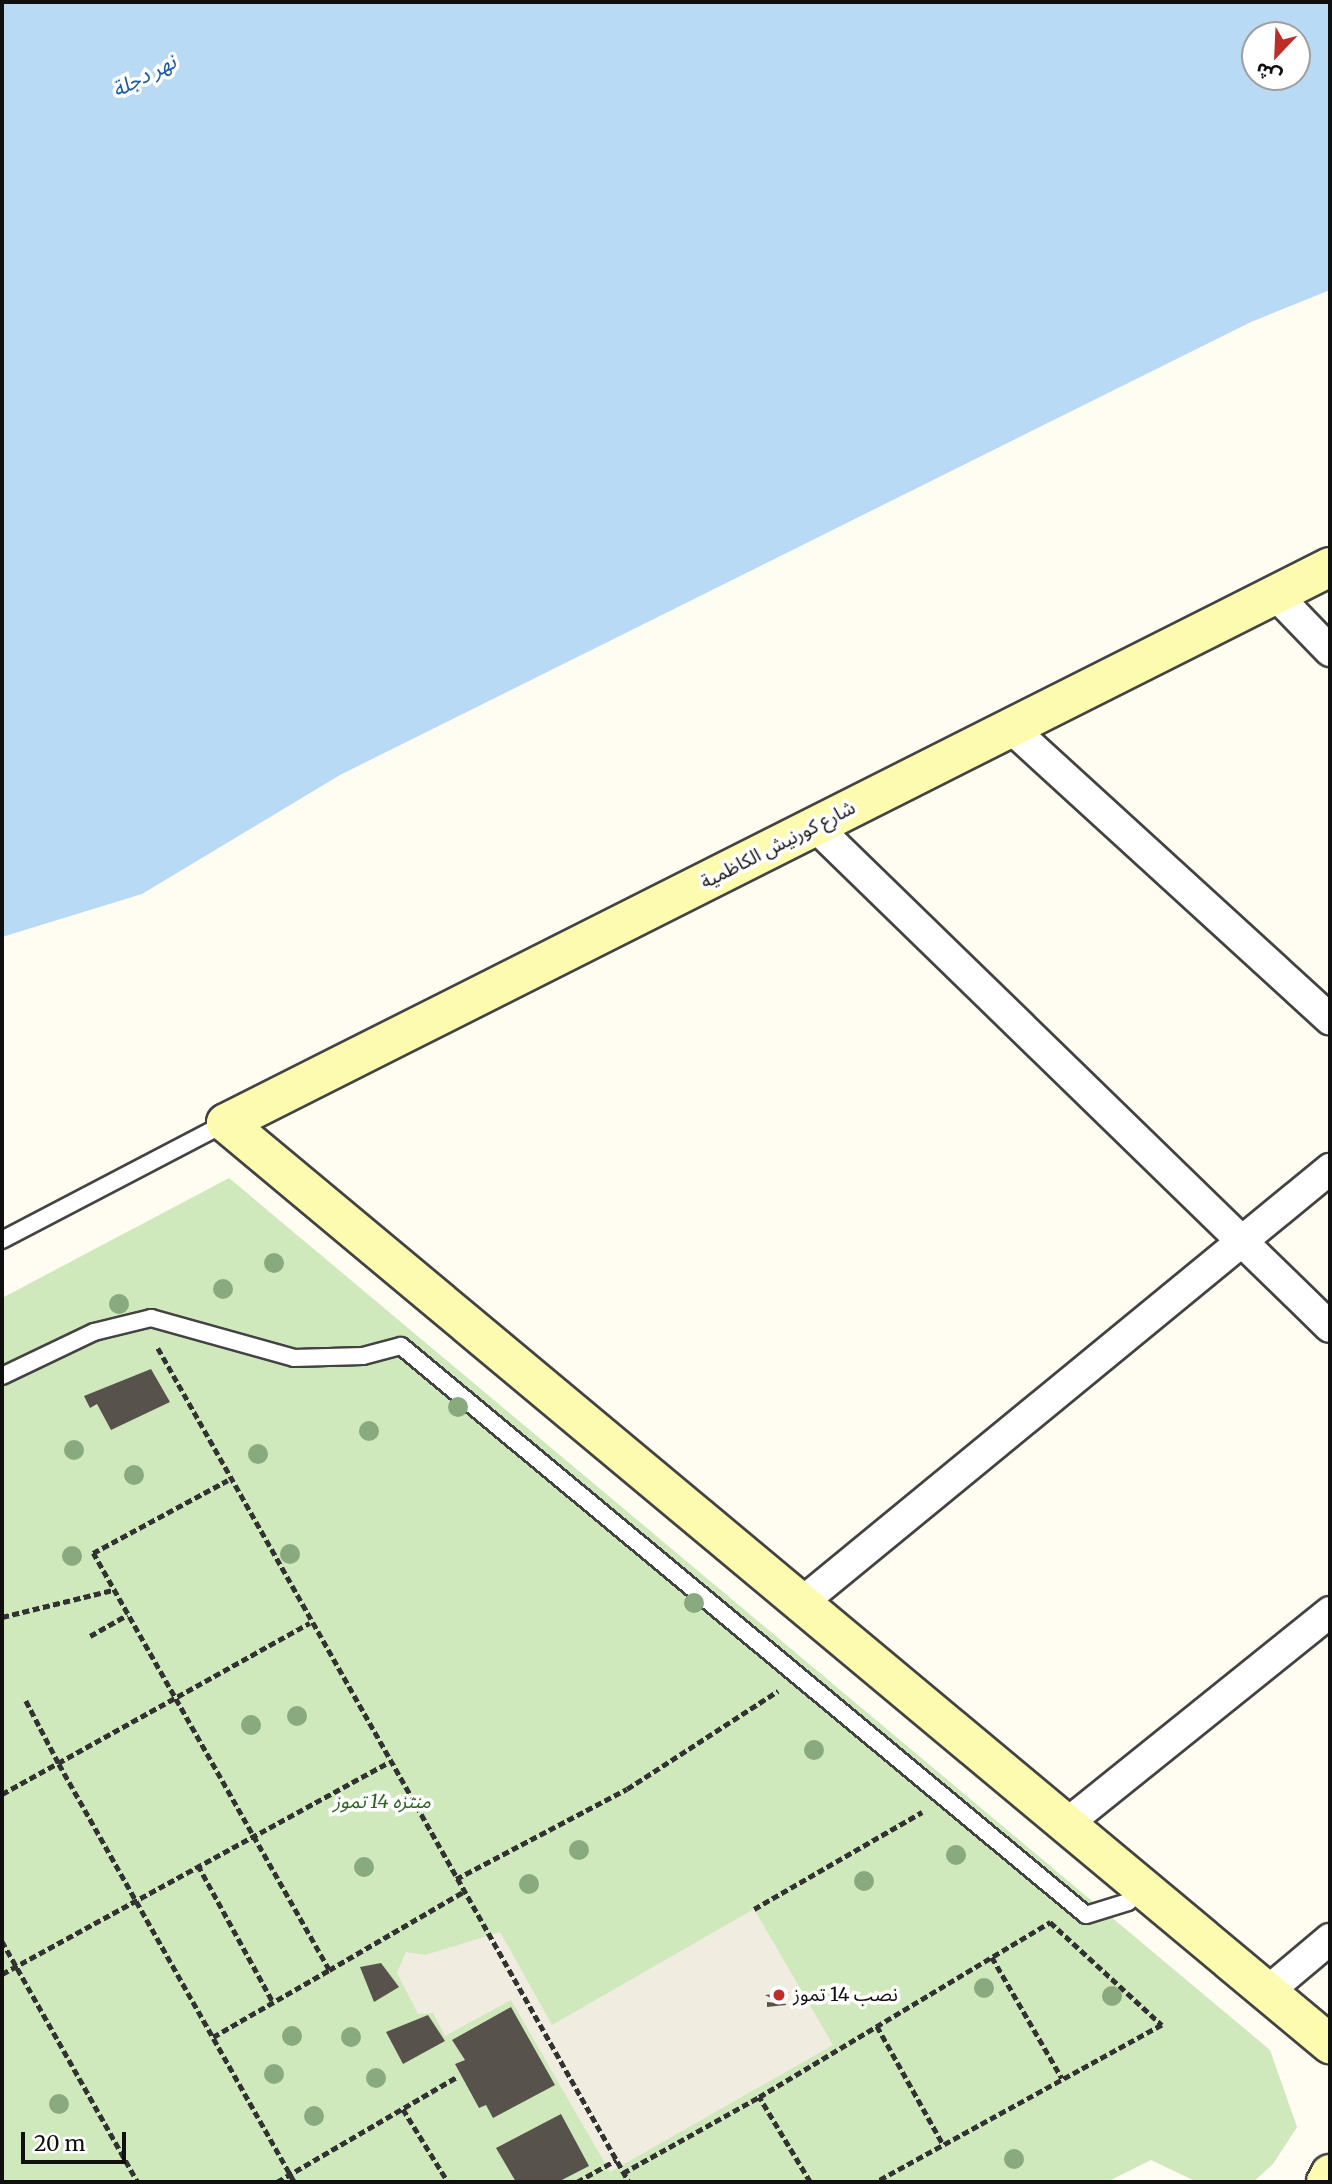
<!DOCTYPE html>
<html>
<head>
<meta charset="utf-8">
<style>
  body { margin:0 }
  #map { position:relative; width:1332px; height:2184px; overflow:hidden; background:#fffdf2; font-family:Merriweather,"Noto Sans Arabic",serif }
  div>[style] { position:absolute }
  .green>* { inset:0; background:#d0e9bc }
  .plaza>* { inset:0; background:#f0ede0 }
  .water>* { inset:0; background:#b8daf5 }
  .building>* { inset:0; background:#58524c }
  .path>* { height:4.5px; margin-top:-2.25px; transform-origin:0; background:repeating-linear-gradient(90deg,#323232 0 7px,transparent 0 10.5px) }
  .roads { filter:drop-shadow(2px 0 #434343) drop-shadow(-2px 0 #434343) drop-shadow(0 2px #434343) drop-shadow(0 -2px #434343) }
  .lane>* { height:16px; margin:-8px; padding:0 8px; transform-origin:8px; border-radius:8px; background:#fff }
  .street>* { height:30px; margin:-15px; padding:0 15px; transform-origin:15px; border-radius:15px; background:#fff }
  .secondary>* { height:38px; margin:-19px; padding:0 19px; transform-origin:19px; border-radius:19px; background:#fdfbaf }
  .trees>* { width:20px; height:20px; margin:-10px; border-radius:50%; background:#89aa7e }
  .dots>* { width:19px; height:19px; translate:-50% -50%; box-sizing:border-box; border:4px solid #fff; border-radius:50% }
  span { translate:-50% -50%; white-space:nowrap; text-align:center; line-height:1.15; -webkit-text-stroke:7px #fff; paint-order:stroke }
  .street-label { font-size:19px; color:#101010 }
  .park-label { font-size:19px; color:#296720; font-style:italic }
  .poi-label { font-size:19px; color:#101010 }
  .left { translate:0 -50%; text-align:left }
  .water-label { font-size:21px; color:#195ba1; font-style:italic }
  .frame { position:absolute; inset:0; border:4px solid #101010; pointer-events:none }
  .north { position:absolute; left:1241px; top:21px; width:70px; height:70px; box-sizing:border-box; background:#fff; border:2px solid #9f9f9f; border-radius:50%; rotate:203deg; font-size:19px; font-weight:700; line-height:28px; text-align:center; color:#101010 }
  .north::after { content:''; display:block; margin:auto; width:24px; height:32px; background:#bf2d29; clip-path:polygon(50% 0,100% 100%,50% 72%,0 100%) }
  .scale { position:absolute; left:21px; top:2132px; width:105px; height:32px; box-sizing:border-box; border:4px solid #101010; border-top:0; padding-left:9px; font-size:21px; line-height:24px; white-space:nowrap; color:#101010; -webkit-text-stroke:5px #fff; paint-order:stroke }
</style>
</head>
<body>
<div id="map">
  <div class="green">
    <i style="clip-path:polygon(229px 1178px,1270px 2050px,1297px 2127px,1273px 2164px,1253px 2182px,1197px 2182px,1151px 2160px,1107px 2182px,2px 2182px,2px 1298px)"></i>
  </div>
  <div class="plaza">
    <i style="clip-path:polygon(754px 1909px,833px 2045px,610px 2172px,511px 2000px,445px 2036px,433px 2013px,418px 2014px,397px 1973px,406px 1952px,425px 1955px,500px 1932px,552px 2025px)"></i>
  </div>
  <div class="water">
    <i style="clip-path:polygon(evenodd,2px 2px,1330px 2px,1330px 290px,1251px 322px,340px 775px,142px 894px,2px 937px,2px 2px,1255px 35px,1297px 35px,1297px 77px,1255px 77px,1255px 35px)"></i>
  </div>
  <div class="building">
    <i style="clip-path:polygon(151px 1369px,170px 1402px,111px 1430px,97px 1404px,90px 1408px,84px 1396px)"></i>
    <i style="clip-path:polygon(381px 1963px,399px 1987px,374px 2002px,360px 1967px)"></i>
    <i style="clip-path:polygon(789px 1992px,775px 2000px,765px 1995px)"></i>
    <i style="clip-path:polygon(767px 2002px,786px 2004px,786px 2005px,767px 2007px)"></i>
    <i style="clip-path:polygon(511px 2007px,555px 2085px,493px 2118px,486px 2105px,479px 2108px,455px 2064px,465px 2060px,452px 2040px)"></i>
    <i style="clip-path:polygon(428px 2015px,445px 2041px,403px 2064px,386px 2032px)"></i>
    <i style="clip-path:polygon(561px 2114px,589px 2166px,558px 2182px,516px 2182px,496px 2148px)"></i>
  </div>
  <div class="path">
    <i style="left:158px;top:1348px;width:958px;rotate:60.54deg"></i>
    <i style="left:2px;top:1617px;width:114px;rotate:-13.7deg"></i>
    <i style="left:90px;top:1636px;width:43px;rotate:-29.6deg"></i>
    <i style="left:2px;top:1794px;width:64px;rotate:-29deg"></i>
    <i style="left:58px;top:1763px;width:73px;rotate:-117.6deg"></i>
    <i style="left:198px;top:1865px;width:156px;rotate:61.3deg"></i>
    <i style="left:456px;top:1879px;width:193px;rotate:-27.8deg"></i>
    <i style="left:627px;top:1789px;width:180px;rotate:-33deg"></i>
    <i style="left:754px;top:1909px;width:194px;rotate:-30deg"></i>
    <i style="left:2px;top:1941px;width:277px;rotate:60.6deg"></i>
    <i style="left:992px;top:1957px;width:140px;rotate:60deg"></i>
    <i style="left:329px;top:1970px;width:155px;rotate:-30.2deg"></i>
    <i style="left:2px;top:1974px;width:441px;rotate:-28.7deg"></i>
    <i style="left:877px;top:2026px;width:135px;rotate:60.8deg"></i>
    <i style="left:213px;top:2037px;width:134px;rotate:-30deg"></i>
    <i style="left:329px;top:1970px;width:479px;rotate:-119.5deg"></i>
    <i style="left:93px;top:1553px;width:153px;rotate:-28.4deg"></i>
    <i style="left:403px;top:2109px;width:86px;rotate:58.3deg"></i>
    <i style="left:623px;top:2173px;width:156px;rotate:-29.2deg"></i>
    <i style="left:277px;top:2182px;width:208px;rotate:-30.3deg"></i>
    <i style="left:294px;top:2182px;width:481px;rotate:-119.4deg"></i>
    <i style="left:58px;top:1763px;width:288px;rotate:-29.1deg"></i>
    <i style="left:577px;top:2182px;width:45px;rotate:-29.4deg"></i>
    <i style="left:810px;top:2182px;width:99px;rotate:-121deg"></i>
    <i style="left:759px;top:2097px;width:340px;rotate:-31deg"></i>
    <i style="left:1050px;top:1922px;width:152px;rotate:42.6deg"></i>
    <i style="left:1162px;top:2025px;width:326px;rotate:151.2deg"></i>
  </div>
  <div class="roads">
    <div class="lane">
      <i style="left:2px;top:1240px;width:253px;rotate:-27.6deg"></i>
      <i style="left:2px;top:1376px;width:102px;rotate:-25.6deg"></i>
      <i style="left:94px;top:1332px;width:59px;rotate:-13.8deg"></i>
      <i style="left:151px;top:1318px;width:148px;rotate:15.6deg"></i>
      <i style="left:294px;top:1358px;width:69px;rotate:-1.7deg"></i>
      <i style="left:363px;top:1356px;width:39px;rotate:-15deg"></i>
      <i style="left:401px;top:1346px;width:890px;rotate:39.71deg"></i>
      <i style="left:1086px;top:1915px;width:44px;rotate:-17.2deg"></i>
      <i style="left:1128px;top:1902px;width:21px;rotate:-47deg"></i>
    </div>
    <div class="street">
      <i style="left:1276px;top:595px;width:78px;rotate:46deg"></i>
      <i style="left:1011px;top:728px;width:432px;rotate:42.4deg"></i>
      <i style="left:815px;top:826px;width:718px;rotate:44.21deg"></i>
      <i style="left:800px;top:1604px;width:686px;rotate:-39.38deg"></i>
      <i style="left:1069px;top:1822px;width:335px;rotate:-38.8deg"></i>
      <i style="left:1268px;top:1991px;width:81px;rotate:-40deg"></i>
    </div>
    <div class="secondary">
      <i style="left:1330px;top:567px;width:1236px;rotate:153.27deg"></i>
      <i style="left:226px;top:1123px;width:1438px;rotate:39.84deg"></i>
      <i style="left:1326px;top:2182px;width:9px;rotate:-63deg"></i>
    </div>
  </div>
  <div class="trees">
    <i style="left:274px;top:1263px"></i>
    <i style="left:223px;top:1289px"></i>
    <i style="left:119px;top:1304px"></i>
    <i style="left:458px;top:1407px"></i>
    <i style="left:369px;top:1431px"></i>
    <i style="left:74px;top:1450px"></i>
    <i style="left:258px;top:1454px"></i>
    <i style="left:134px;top:1475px"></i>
    <i style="left:290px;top:1554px"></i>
    <i style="left:72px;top:1556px"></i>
    <i style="left:694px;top:1603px"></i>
    <i style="left:297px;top:1716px"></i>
    <i style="left:251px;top:1725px"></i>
    <i style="left:814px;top:1750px"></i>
    <i style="left:579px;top:1850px"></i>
    <i style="left:956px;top:1855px"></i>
    <i style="left:364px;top:1867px"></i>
    <i style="left:864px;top:1881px"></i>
    <i style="left:529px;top:1884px"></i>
    <i style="left:984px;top:1988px"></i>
    <i style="left:1112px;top:1996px"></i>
    <i style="left:292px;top:2036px"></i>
    <i style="left:351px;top:2037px"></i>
    <i style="left:274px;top:2074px"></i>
    <i style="left:376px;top:2078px"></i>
    <i style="left:59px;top:2104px"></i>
    <i style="left:314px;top:2116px"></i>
    <i style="left:1014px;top:2159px"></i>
  </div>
  <div class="dots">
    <i style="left:779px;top:1995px;background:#bf2d29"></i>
  </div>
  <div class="street-label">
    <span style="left:778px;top:845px;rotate:-27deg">شارع كورنيش الكاظمية</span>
  </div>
  <div class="park-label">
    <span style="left:382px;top:1802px">منتزه 14 تموز</span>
  </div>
  <div class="poi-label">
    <span class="left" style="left:793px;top:1995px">نصب 14 تموز</span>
  </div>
  <div class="water-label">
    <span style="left:144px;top:76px;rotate:-27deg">نهر دجلة</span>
  </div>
  <div class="frame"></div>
  <div class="north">ش</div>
  <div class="scale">20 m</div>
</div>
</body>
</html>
